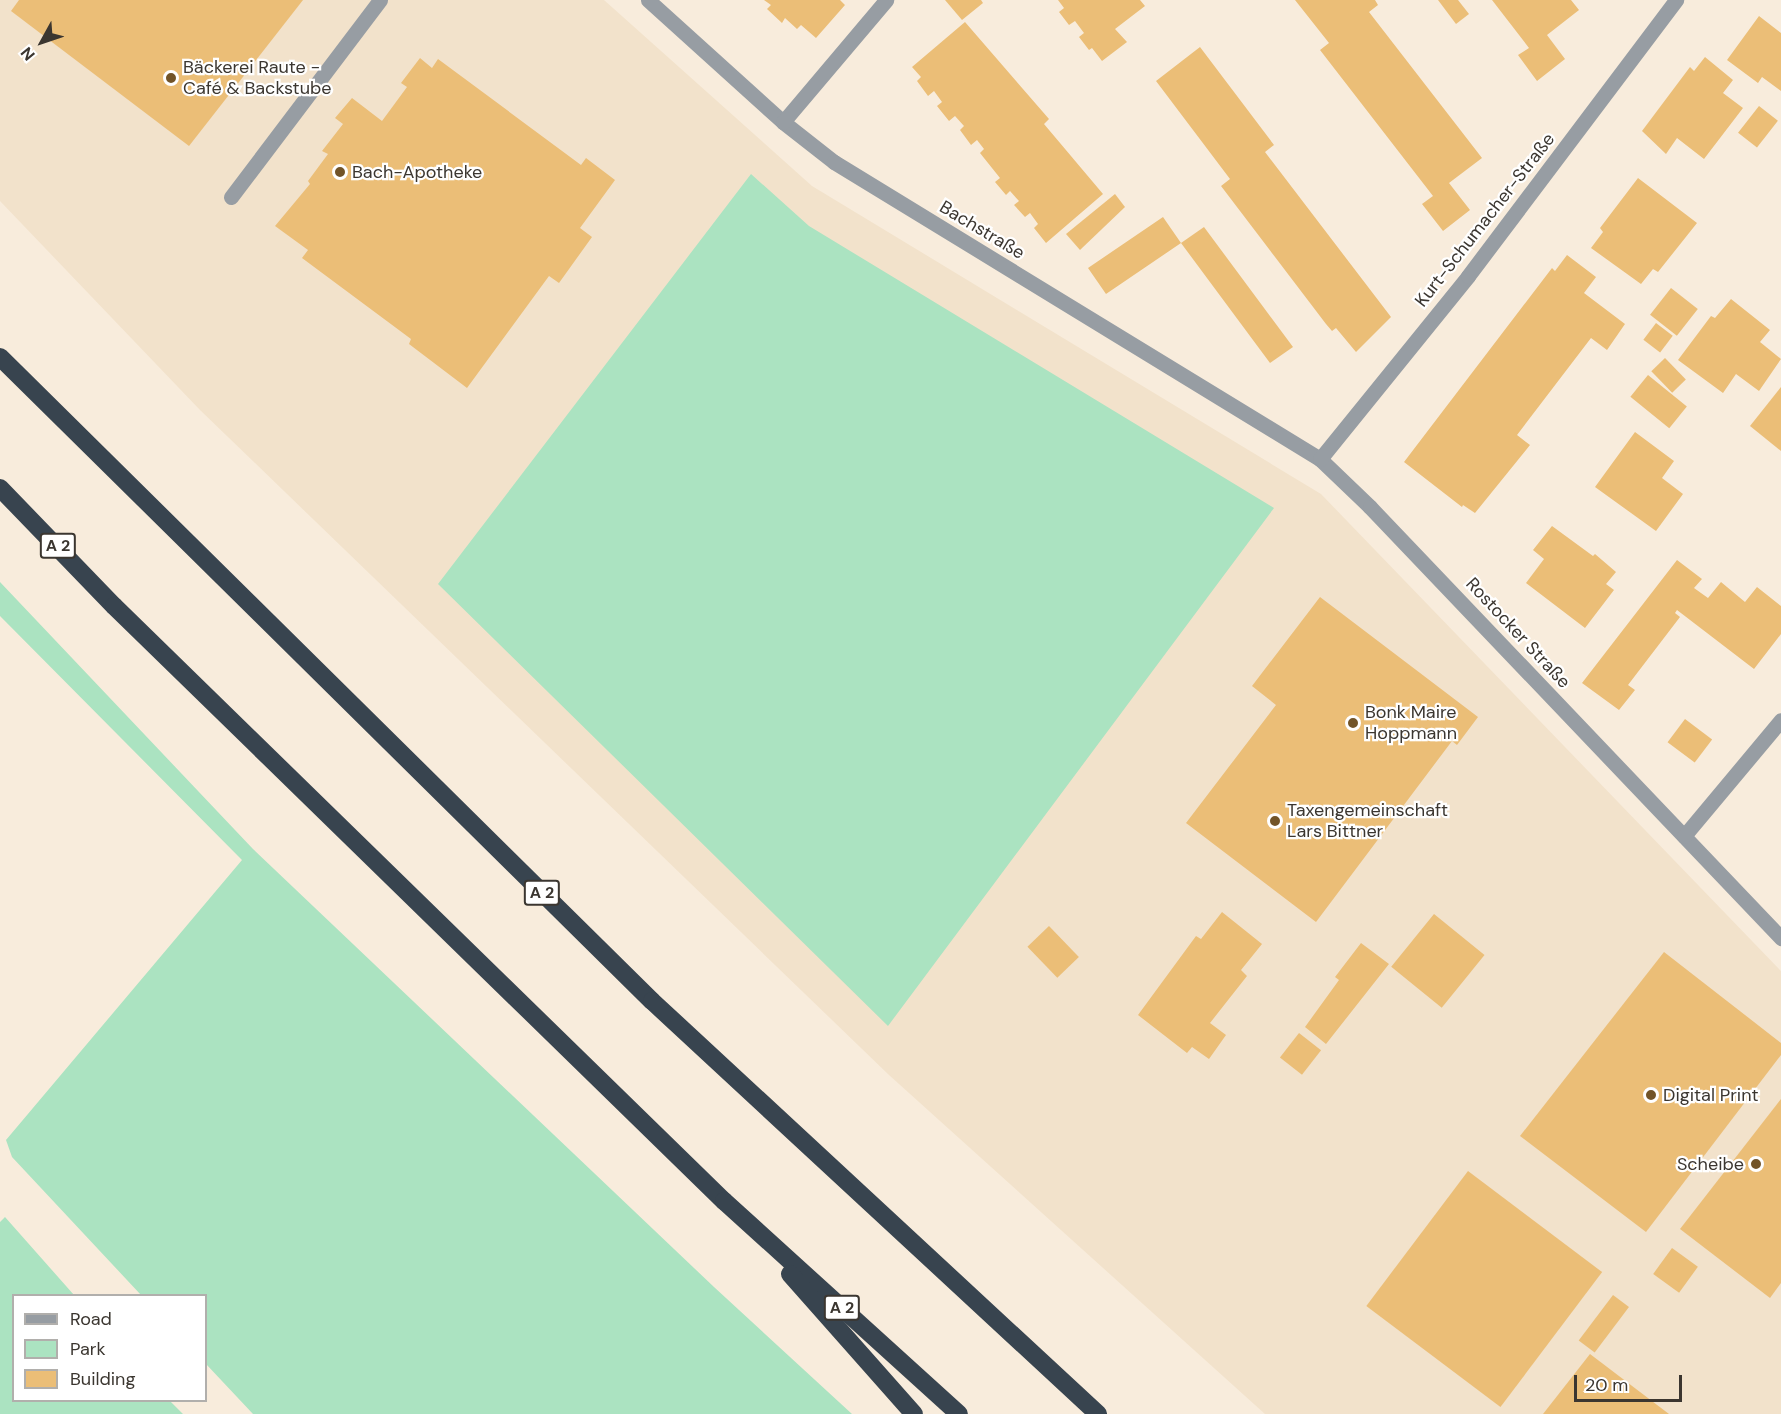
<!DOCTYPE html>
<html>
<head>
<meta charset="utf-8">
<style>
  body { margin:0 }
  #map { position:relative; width:1781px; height:1414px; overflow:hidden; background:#f8ecdc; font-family:"DM Sans",sans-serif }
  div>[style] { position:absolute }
  .built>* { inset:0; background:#f2e2cb }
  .green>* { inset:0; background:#abe3c1 }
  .building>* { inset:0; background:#ebbe77; transform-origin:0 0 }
  .street>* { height:15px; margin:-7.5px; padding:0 7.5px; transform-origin:7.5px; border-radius:7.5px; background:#979da3 }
  .highway>* { height:18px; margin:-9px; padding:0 9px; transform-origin:9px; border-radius:9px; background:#38444f }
  .dots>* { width:16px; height:16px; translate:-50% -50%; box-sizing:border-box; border:3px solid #fff; border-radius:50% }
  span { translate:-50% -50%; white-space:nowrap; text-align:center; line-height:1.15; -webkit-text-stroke:4.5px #fff; paint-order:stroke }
  .shield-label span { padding:2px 4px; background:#fff; border:2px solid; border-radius:4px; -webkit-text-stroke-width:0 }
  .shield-label { font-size:16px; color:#3b3630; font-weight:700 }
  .poi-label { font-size:18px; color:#3b3630 }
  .left { translate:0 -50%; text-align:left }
  .right { translate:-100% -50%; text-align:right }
  .street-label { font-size:18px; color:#3b3630 }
  .legend { position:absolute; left:12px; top:1294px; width:195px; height:108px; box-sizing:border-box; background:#fff; border:2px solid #b1afac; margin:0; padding:8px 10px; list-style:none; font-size:18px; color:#3b3630 }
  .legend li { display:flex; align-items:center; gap:12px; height:30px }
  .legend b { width:30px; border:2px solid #b1afac }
  .north { position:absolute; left:12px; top:12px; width:60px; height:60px; -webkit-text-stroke:4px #fff; paint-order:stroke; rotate:230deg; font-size:16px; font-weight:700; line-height:24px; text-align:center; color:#3b3630 }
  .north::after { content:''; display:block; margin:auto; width:21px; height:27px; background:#3b3630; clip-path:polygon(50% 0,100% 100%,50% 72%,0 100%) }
  .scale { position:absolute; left:1574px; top:1375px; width:108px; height:27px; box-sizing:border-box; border:3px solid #3b3630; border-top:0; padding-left:8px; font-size:18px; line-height:21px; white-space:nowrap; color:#3b3630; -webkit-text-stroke:4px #fff; paint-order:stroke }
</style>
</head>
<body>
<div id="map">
  <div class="built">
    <i style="clip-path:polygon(0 0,604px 0,812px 186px,1321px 494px,1781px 971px,1781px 1414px,1265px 1414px,889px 1075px,200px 410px,0 201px)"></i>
  </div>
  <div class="green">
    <i style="clip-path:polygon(751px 174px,809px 226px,1274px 508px,888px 1026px,438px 584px)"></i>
    <i style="clip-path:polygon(0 582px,253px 849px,714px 1287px,852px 1414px,253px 1414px,206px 1364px,206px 1296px,141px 1295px,12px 1157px,6px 1140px,242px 860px,0 616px)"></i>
    <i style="clip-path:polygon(5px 1217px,74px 1295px,14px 1296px,14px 1400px,170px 1401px,183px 1414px,0 1414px,0 1222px)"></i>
  </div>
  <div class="building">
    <i style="clip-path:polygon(19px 0,303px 0,189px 146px,11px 11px)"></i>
    <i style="clip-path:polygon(764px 0,840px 0,845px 5px,816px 38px,801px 25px,797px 29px,785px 18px,782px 23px,767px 9px,771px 5px)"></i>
    <i style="clip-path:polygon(945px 0,981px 0,983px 3px,962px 20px)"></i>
    <i style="clip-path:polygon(1058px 0,1140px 0,1145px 6px,1115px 29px,1127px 42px,1102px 61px,1092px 48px,1089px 50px,1079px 37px,1084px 33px,1075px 21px,1069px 25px,1059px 12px,1064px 8px)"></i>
    <i style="clip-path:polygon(1295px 0,1375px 0,1378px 5px,1369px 12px,1482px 158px,1449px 183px,1470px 210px,1443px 231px,1422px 204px,1433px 196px,1320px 50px,1329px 43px)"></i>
    <i style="clip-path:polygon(1438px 0,1458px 0,1469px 14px,1456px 24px)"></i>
    <i style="clip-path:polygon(1492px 0,1571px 0,1579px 10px,1547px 35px,1565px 59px,1537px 81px,1518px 55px,1529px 48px)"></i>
    <i style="clip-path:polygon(1759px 16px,1781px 33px,1781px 91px,1762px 77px,1758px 83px,1727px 60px)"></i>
    <i style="clip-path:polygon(965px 22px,1049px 119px,1044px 124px,1103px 194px,1046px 243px,1034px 228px,1038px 224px,1030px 213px,1025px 217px,1014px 205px,1019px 201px,1010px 191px,1006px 195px,995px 182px,1000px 178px,980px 153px,984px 149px,977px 140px,971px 145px,960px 130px,964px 126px,955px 116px,949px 121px,937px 106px,942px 102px,934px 91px,928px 96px,917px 81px,921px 77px,912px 67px)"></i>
    <i style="clip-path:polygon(1200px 47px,1274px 145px,1265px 152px,1391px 317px,1356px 352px,1336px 328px,1332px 331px,1326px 324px,1221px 186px,1230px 179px,1156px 81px)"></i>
    <i style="clip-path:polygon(1705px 57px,1733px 80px,1723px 93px,1743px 108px,1704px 159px,1677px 138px,1666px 154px,1642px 131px,1690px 67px,1694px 71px)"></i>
    <i style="clip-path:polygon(420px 58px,432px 68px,438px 59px,581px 165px,586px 158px,615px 180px,580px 228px,592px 237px,559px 283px,549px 276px,467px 388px,409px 344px,411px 339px,302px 258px,308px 250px,275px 226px,310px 184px,308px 181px,328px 154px,322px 151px,343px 124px,335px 118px,352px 98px,382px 121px,407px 87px,401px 83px)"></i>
    <i style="left:1759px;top:106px;width:24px;height:34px;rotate:38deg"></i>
    <i style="clip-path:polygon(1638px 178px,1697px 223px,1658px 272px,1653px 269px,1641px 284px,1591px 248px,1603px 232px,1600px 228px)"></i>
    <i style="clip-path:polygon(1115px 194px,1125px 207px,1080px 250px,1066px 234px)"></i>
    <i style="clip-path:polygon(1163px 217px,1181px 243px,1204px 227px,1293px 347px,1270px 363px,1181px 243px,1106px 294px,1088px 268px)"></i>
    <i style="clip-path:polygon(1567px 255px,1596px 277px,1584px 293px,1625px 324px,1607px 350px,1591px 338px,1517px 435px,1530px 445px,1475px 513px,1463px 505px,1462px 507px,1404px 462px,1552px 268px,1555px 271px)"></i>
    <i style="left:1671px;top:288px;width:34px;height:34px;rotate:38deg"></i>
    <i style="clip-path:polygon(1731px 299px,1770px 330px,1760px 342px,1781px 359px,1759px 391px,1736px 374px,1723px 393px,1678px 360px,1711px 316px,1715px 318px)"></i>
    <i style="left:1656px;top:323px;width:21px;height:21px;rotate:37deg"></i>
    <i style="left:1665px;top:358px;width:30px;height:19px;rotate:46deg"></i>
    <i style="left:1648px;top:375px;width:50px;height:28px;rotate:39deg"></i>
    <i style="clip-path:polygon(1781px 387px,1781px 451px,1750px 426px)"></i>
    <i style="clip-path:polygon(1635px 432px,1674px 461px,1662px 478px,1683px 494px,1656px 531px,1595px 487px)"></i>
    <i style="clip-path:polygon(1552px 526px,1593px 556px,1595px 554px,1616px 572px,1606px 584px,1614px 590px,1585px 628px,1526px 583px,1544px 559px,1533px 550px)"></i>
    <i style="clip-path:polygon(1677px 560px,1702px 579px,1694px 588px,1708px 598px,1721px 582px,1745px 602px,1757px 587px,1781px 606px,1781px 634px,1754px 669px,1677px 610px,1675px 613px,1680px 617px,1628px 685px,1635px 690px,1619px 710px,1582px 683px)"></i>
    <i style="clip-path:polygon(1320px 597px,1478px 717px,1457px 745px,1452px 741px,1316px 922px,1186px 823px,1276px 705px,1252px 686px)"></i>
    <i style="left:1685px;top:719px;width:34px;height:29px;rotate:37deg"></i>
    <i style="clip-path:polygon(1222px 912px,1262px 944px,1241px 970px,1247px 976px,1210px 1023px,1226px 1035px,1209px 1059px,1192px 1047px,1187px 1053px,1138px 1015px,1196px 936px,1201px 939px)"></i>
    <i style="left:1434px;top:914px;width:65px;height:68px;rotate:39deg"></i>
    <i style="left:1049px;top:926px;width:43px;height:30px;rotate:46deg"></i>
    <i style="clip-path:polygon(1361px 943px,1389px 964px,1326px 1044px,1305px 1027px,1339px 980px,1335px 977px)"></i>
    <i style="clip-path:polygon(1664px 952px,1781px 1043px,1781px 1055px,1646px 1232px,1520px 1136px)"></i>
    <i style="left:1299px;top:1033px;width:28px;height:31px;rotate:38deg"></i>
    <i style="clip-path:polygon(1781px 1099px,1781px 1283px,1770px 1298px,1680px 1229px)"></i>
    <i style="left:1468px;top:1171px;width:168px;height:169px;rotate:37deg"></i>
    <i style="left:1672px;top:1248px;width:32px;height:32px;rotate:36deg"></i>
    <i style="left:1613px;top:1295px;width:20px;height:57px;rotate:37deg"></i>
    <i style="clip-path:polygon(1590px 1354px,1669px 1414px,1543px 1414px)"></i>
  </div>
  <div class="street">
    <i style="left:648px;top:0;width:182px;rotate:42.1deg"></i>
    <i style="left:783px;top:122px;width:65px;rotate:38.1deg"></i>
    <i style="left:834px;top:162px;width:570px;rotate:31.43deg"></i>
    <i style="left:1320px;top:459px;width:69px;rotate:43.8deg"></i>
    <i style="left:1370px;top:507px;width:596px;rotate:46.36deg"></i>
    <i style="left:783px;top:122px;width:160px;rotate:-49.8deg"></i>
    <i style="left:231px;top:197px;width:247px;rotate:-52.9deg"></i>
    <i style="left:1320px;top:459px;width:235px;rotate:-51deg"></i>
    <i style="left:1468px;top:276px;width:346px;rotate:-53deg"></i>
    <i style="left:1684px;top:836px;width:151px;rotate:-50.1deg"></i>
  </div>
  <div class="highway">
    <i style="left:0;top:357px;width:916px;rotate:44.65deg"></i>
    <i style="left:652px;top:1001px;width:608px;rotate:42.8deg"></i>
    <i style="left:0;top:488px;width:164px;rotate:46deg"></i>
    <i style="left:114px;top:606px;width:852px;rotate:44.29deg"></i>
    <i style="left:724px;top:1201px;width:317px;rotate:42.2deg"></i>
    <i style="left:790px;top:1274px;width:187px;rotate:48.5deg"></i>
  </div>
  <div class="dots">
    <i style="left:171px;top:78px;background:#725428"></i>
    <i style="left:340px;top:172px;background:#725428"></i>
    <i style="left:1353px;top:723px;background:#725428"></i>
    <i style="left:1275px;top:821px;background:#725428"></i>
    <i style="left:1651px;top:1095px;background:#725428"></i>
    <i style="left:1756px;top:1164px;background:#725428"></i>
  </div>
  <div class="shield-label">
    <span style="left:58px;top:546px">A 2</span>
    <span style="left:542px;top:893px">A 2</span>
    <span style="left:842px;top:1308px">A 2</span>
  </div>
  <div class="poi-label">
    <span class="left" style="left:183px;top:78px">Bäckerei Raute -<br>Café &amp; Backstube</span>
    <span class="left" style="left:352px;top:172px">Bach-Apotheke</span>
    <span class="left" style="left:1365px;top:723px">Bonk Maire<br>Hoppmann</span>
    <span class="left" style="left:1287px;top:821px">Taxengemeinschaft<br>Lars Bittner</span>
    <span class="left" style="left:1663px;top:1095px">Digital Print</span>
    <span class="right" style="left:1744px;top:1164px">Scheibe</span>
  </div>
  <div class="street-label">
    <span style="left:1485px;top:220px;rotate:-52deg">Kurt-Schumacher-Straße</span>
    <span style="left:982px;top:230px;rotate:31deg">Bachstraße</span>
    <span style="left:1518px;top:633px;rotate:47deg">Rostocker Straße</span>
  </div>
  <ul class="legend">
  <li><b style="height:8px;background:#979da3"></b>Road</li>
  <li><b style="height:16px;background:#abe3c1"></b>Park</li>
  <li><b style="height:16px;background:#ebbe77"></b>Building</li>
  </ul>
  <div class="north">N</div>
  <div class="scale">20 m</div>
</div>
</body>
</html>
